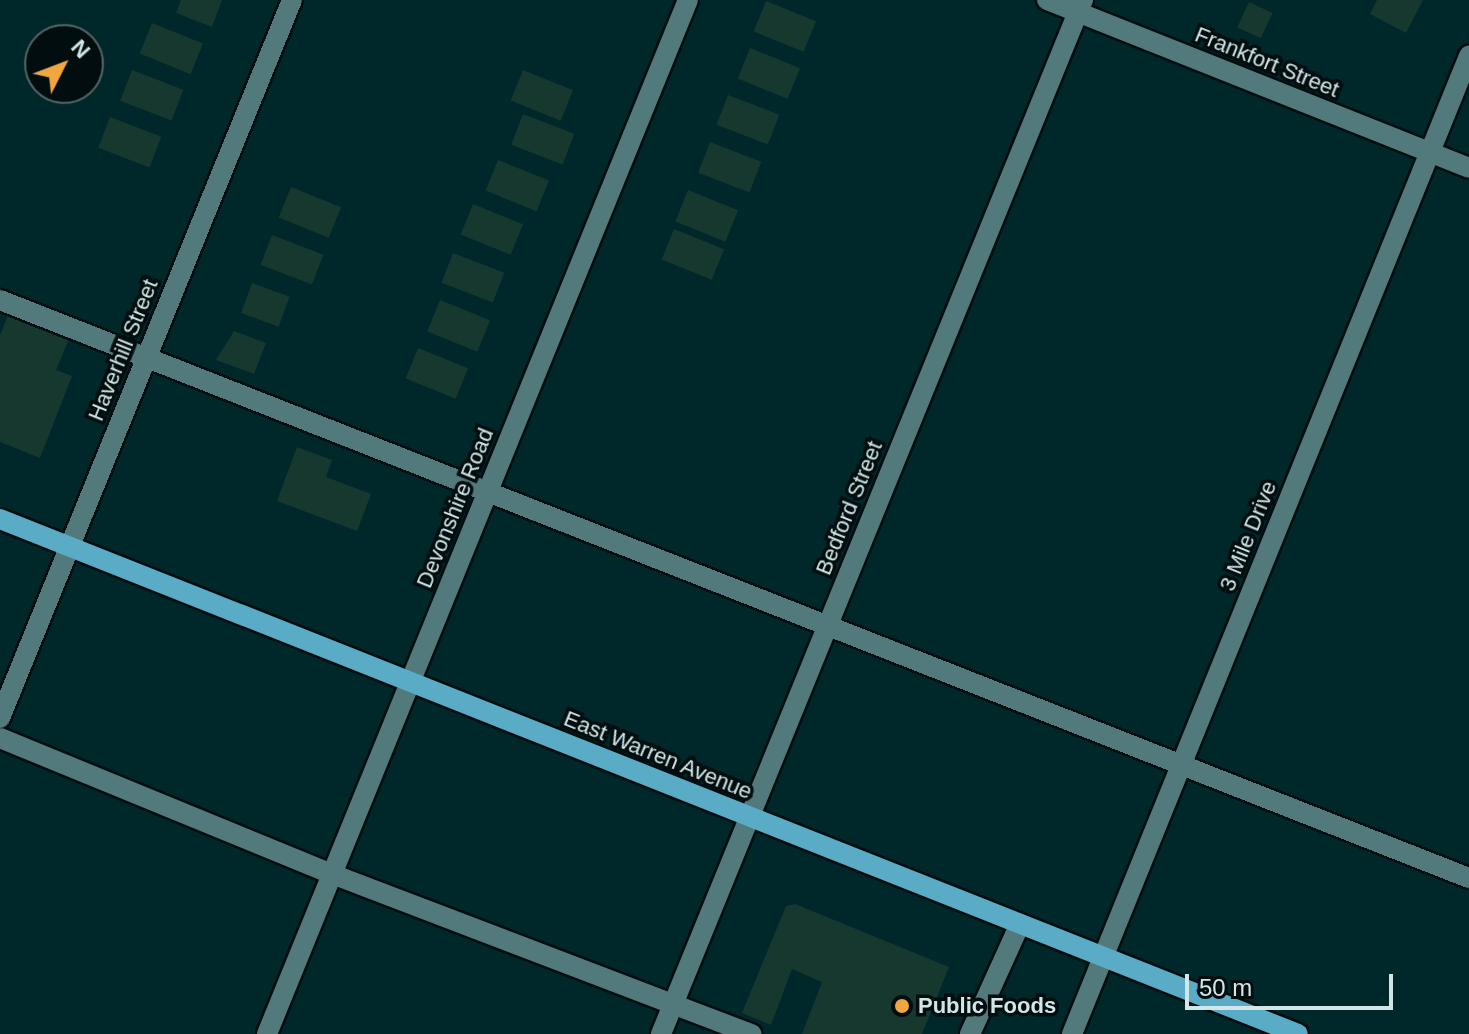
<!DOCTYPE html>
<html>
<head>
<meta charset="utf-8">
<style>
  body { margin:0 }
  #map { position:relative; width:1469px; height:1034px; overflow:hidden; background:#002729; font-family:Helvetica,sans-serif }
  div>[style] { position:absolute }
  .building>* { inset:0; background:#16382f; transform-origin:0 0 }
  .roads { filter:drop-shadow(2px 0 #000e0f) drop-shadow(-2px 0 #000e0f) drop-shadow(0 2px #000e0f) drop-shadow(0 -2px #000e0f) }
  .minor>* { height:20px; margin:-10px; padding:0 10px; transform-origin:10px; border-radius:10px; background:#52797b }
  .major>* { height:20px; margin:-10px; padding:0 10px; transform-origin:10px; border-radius:10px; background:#5aabc5 }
  .dots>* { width:22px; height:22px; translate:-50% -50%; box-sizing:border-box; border:4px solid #010d0e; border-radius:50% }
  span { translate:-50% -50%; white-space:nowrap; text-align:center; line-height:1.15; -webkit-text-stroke:7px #010d0e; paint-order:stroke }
  .street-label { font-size:22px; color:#d2e6e7 }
  .poi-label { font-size:22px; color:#d2e6e7; font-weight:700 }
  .left { translate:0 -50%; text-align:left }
  .north { position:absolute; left:24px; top:24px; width:80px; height:80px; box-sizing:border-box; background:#010d0e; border:2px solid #556465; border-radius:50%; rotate:48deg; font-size:22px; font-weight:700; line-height:32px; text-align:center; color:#d2e6e7 }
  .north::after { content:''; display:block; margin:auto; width:28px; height:36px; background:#f1a63f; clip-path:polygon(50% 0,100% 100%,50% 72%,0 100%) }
  .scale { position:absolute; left:1185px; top:974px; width:208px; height:36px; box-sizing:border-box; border:4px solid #d2e6e7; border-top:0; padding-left:10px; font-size:24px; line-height:28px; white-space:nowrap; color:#d2e6e7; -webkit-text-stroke:6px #010d0e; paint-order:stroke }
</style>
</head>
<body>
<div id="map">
  <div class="building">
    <i style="clip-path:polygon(181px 0,222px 0,212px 27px,176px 13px)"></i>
    <i style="clip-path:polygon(1377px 0,1423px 0,1406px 33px,1370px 14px)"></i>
    <i style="left:766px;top:1px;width:54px;height:33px;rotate:22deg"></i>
    <i style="left:1249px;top:2px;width:26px;height:28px;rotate:25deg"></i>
    <i style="left:152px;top:23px;width:55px;height:33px;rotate:22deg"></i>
    <i style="left:750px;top:48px;width:54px;height:33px;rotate:22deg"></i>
    <i style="left:132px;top:70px;width:55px;height:33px;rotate:21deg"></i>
    <i style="left:523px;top:70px;width:54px;height:33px;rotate:22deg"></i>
    <i style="left:728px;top:95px;width:55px;height:32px;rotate:21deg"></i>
    <i style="left:523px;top:114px;width:55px;height:33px;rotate:21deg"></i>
    <i style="left:110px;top:117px;width:55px;height:33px;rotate:21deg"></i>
    <i style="left:710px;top:142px;width:55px;height:33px;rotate:21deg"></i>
    <i style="left:498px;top:160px;width:55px;height:33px;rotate:22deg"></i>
    <i style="left:291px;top:187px;width:54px;height:33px;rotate:22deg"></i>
    <i style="left:688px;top:190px;width:54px;height:34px;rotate:22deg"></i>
    <i style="left:473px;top:204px;width:54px;height:33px;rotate:22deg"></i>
    <i style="left:674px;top:229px;width:54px;height:33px;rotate:22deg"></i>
    <i style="left:272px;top:235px;width:55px;height:32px;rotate:21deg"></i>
    <i style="left:453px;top:253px;width:55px;height:32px;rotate:21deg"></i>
    <i style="left:252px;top:283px;width:40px;height:32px;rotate:20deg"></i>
    <i style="left:440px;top:300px;width:54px;height:34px;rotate:22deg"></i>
    <i style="clip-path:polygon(10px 310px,71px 334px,56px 370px,72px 376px,40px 458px,0 442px,0 335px)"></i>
    <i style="clip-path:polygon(234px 331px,266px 343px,254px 374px,216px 360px)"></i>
    <i style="left:418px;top:348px;width:54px;height:33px;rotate:22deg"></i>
    <i style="clip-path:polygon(297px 447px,332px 460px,326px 477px,371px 494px,357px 531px,277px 501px)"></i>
    <i style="clip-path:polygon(795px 904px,949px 967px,922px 1034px,802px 1034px,822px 982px,792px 969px,771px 1025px,742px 1013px,786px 906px)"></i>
  </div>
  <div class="roads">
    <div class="minor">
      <i style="left:1047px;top:0;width:454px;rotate:21.7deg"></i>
      <i style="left:0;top:300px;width:1579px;rotate:21.48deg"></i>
      <i style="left:0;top:718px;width:775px;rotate:-67.87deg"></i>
      <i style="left:0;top:738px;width:359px;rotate:22.3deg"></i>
      <i style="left:332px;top:874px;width:449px;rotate:20.9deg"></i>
      <i style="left:267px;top:1034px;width:1116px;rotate:-67.85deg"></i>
      <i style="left:661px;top:1034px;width:1117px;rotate:-67.8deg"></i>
      <i style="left:970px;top:1034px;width:121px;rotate:-65.6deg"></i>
      <i style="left:1072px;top:1034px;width:1056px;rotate:-67.91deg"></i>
    </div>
    <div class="major">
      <i style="left:0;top:519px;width:1396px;rotate:21.64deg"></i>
    </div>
  </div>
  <div class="dots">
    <i style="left:902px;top:1006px;background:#f1a63f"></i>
  </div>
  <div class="street-label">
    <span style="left:1267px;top:62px;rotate:22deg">Frankfort Street</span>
    <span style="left:123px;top:350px;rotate:-68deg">Haverhill Street</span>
    <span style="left:455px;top:508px;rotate:-68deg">Devonshire Road</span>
    <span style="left:849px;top:508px;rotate:-68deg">Bedford Street</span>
    <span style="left:1248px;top:536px;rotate:-68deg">3 Mile Drive</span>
    <span style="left:658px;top:755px;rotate:22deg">East Warren Avenue</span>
  </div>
  <div class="poi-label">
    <span class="left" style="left:918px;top:1006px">Public Foods</span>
  </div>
  <div class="north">N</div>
  <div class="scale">50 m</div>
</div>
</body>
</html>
